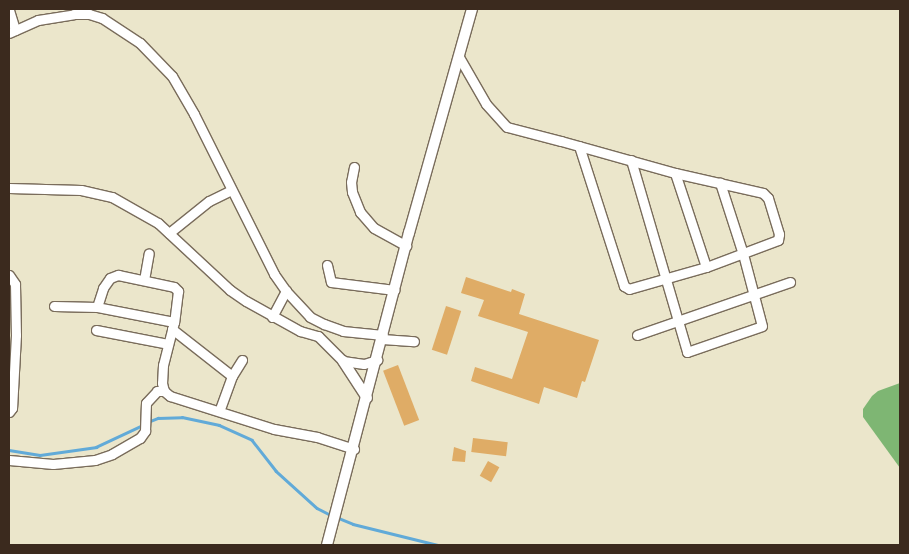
<!DOCTYPE html>
<html>
<head>
<meta charset="utf-8">
<style>
  body { margin:0 }
  #map { position:relative; width:909px; height:554px; overflow:hidden; background:#ebe6cb; font-family:"Playpen Sans",sans-serif }
  div>[style] { position:absolute }
  .forest>* { inset:0; background:#7eb673 }
  .stream>* { height:2.5px; margin:-1.25px; padding:0 1.25px; transform-origin:1.25px; border-radius:1.25px; background:#61aad8 }
  .building>* { inset:0; background:#dfac66; transform-origin:0 0 }
  .roads { filter:drop-shadow(1px 0 #796c5b) drop-shadow(-1px 0 #796c5b) drop-shadow(0 1px #796c5b) drop-shadow(0 -1px #796c5b) }
  .minor>* { height:9px; margin:-4.5px; padding:0 4.5px; transform-origin:4.5px; border-radius:4.5px; background:#fff }
  .tertiary>* { height:10px; margin:-5px; padding:0 5px; transform-origin:5px; border-radius:5px; background:#fff }
  span { translate:-50% -50%; white-space:nowrap; text-align:center; line-height:1.15; -webkit-text-stroke:4.5px #f6f6f2; paint-order:stroke }
  .frame { position:absolute; inset:0; border:10px solid #3b2a1e; pointer-events:none }
</style>
</head>
<body>
<div id="map">
  <div class="forest">
    <i style="clip-path:polygon(900px 383px,900px 468px,863px 417px,863px 409px,872px 396px,878px 391px)"></i>
  </div>
  <div class="stream">
    <i style="left:148px;top:422px;width:11px;rotate:-22deg"></i>
    <i style="left:158px;top:418px;width:24px;rotate:-2deg"></i>
    <i style="left:182px;top:417px;width:38px;rotate:12deg"></i>
    <i style="left:219px;top:425px;width:36px;rotate:24deg"></i>
    <i style="left:252px;top:440px;width:39px;rotate:52deg"></i>
    <i style="left:276px;top:471px;width:55px;rotate:42.1deg"></i>
    <i style="left:317px;top:508px;width:16px;rotate:27deg"></i>
    <i style="left:9px;top:450px;width:31px;rotate:9deg"></i>
    <i style="left:40px;top:455px;width:57px;rotate:-8.1deg"></i>
    <i style="left:96px;top:447px;width:52px;rotate:-25.1deg"></i>
    <i style="left:336px;top:517px;width:18px;rotate:22deg"></i>
    <i style="left:353px;top:524px;width:88px;rotate:13.9deg"></i>
  </div>
  <div class="building">
    <i style="clip-path:polygon(466px 277px,511px 292px,512px 289px,525px 294px,519px 314px,599px 340px,585px 382px,582px 381px,577px 398px,544px 387px,539px 404px,471px 381px,475px 367px,512px 379px,528px 332px,478px 316px,484px 300px,461px 293px)"></i>
    <i style="left:446px;top:306px;width:16px;height:46px;rotate:18deg"></i>
    <i style="left:398px;top:365px;width:59px;height:16px;rotate:69deg"></i>
    <i style="left:473px;top:438px;width:35px;height:14px;rotate:7deg"></i>
    <i style="clip-path:polygon(454px 447px,466px 451px,465px 462px,452px 461px)"></i>
    <i style="left:488px;top:461px;width:13px;height:17px;rotate:29deg"></i>
  </div>
  <div class="roads">
    <div class="minor">
      <i style="left:9px;top:10px;width:21px;rotate:73deg"></i>
      <i style="left:9px;top:33px;width:32px;rotate:-24deg"></i>
      <i style="left:38px;top:20px;width:36px;rotate:-9deg"></i>
      <i style="left:74px;top:14px;width:15px"></i>
      <i style="left:89px;top:14px;width:14px;rotate:17deg"></i>
      <i style="left:102px;top:18px;width:45px;rotate:33.3deg"></i>
      <i style="left:140px;top:43px;width:46px;rotate:45.9deg"></i>
      <i style="left:172px;top:76px;width:44px;rotate:59.9deg"></i>
      <i style="left:194px;top:114px;width:179px;rotate:63.4deg"></i>
      <i style="left:274px;top:274px;width:21px;rotate:55deg"></i>
      <i style="left:286px;top:291px;width:35px;rotate:47deg"></i>
      <i style="left:310px;top:317px;width:16px;rotate:27deg"></i>
      <i style="left:324px;top:324px;width:20px;rotate:20deg"></i>
      <i style="left:343px;top:331px;width:40px;rotate:5.7deg"></i>
      <i style="left:459px;top:57px;width:54px;rotate:60.1deg"></i>
      <i style="left:486px;top:104px;width:31px;rotate:48deg"></i>
      <i style="left:507px;top:127px;width:56px;rotate:14.5deg"></i>
      <i style="left:561px;top:141px;width:118px;rotate:15.7deg"></i>
      <i style="left:675px;top:173px;width:90px;rotate:12.8deg"></i>
      <i style="left:763px;top:193px;width:7px;rotate:45deg"></i>
      <i style="left:768px;top:198px;width:38px;rotate:73deg"></i>
      <i style="left:779px;top:234px;width:6px;rotate:99deg"></i>
      <i style="left:778px;top:240px;width:77px;rotate:159.4deg"></i>
      <i style="left:706px;top:267px;width:80px;rotate:164.1deg"></i>
      <i style="left:629px;top:289px;width:6px;rotate:-149deg"></i>
      <i style="left:624px;top:286px;width:147px;rotate:-107.8deg"></i>
      <i style="left:631px;top:160px;width:200px;rotate:73.7deg"></i>
      <i style="left:687px;top:352px;width:79px;rotate:-19.1deg"></i>
      <i style="left:762px;top:326px;width:74px;rotate:-104.8deg"></i>
      <i style="left:743px;top:254px;width:75px;rotate:-107.9deg"></i>
      <i style="left:354px;top:167px;width:15px;rotate:101deg"></i>
      <i style="left:351px;top:182px;width:10px;rotate:84deg"></i>
      <i style="left:352px;top:192px;width:22px;rotate:68deg"></i>
      <i style="left:360px;top:212px;width:21px;rotate:49deg"></i>
      <i style="left:374px;top:228px;width:37px;rotate:29deg"></i>
      <i style="left:675px;top:173px;width:99px;rotate:71.7deg"></i>
      <i style="left:9px;top:188px;width:72px;rotate:1.6deg"></i>
      <i style="left:81px;top:190px;width:32px;rotate:13deg"></i>
      <i style="left:112px;top:197px;width:53px;rotate:29.5deg"></i>
      <i style="left:158px;top:223px;width:98px;rotate:42.9deg"></i>
      <i style="left:230px;top:290px;width:19px;rotate:35deg"></i>
      <i style="left:246px;top:301px;width:62px;rotate:29.1deg"></i>
      <i style="left:300px;top:331px;width:19px;rotate:16deg"></i>
      <i style="left:318px;top:336px;width:35px;rotate:45deg"></i>
      <i style="left:343px;top:361px;width:21px;rotate:8deg"></i>
      <i style="left:364px;top:364px;width:14px;rotate:-17deg"></i>
      <i style="left:169px;top:233px;width:51px;rotate:-38.7deg"></i>
      <i style="left:209px;top:201px;width:25px;rotate:-26deg"></i>
      <i style="left:327px;top:265px;width:17px;rotate:77deg"></i>
      <i style="left:331px;top:282px;width:64px;rotate:7.2deg"></i>
      <i style="left:9px;top:275px;width:11px;rotate:56deg"></i>
      <i style="left:15px;top:284px;width:51px;rotate:88.9deg"></i>
      <i style="left:16px;top:335px;width:73px;rotate:93.1deg"></i>
      <i style="left:12px;top:408px;width:5px;rotate:127deg"></i>
      <i style="left:144px;top:280px;width:27px;rotate:-80deg"></i>
      <i style="left:54px;top:306px;width:43px;rotate:1.3deg"></i>
      <i style="left:272px;top:317px;width:30px;rotate:-62deg"></i>
      <i style="left:174px;top:322px;width:78px;rotate:-169deg"></i>
      <i style="left:97px;top:307px;width:20px;rotate:-72deg"></i>
      <i style="left:103px;top:288px;width:12px;rotate:-55deg"></i>
      <i style="left:110px;top:278px;width:9px;rotate:-21deg"></i>
      <i style="left:118px;top:275px;width:57px;rotate:12.1deg"></i>
      <i style="left:174px;top:287px;width:6px;rotate:45deg"></i>
      <i style="left:178px;top:291px;width:31px;rotate:97deg"></i>
      <i style="left:174px;top:322px;width:44px;rotate:104.3deg"></i>
      <i style="left:163px;top:365px;width:18px;rotate:93deg"></i>
      <i style="left:162px;top:383px;width:8px;rotate:76deg"></i>
      <i style="left:164px;top:391px;width:8px;rotate:40deg"></i>
      <i style="left:170px;top:396px;width:109px;rotate:17.6deg"></i>
      <i style="left:274px;top:429px;width:44px;rotate:10.5deg"></i>
      <i style="left:317px;top:437px;width:39px;rotate:18deg"></i>
      <i style="left:172px;top:329px;width:76px;rotate:38.1deg"></i>
      <i style="left:232px;top:376px;width:37px;rotate:110deg"></i>
      <i style="left:96px;top:330px;width:73px;rotate:11deg"></i>
      <i style="left:637px;top:335px;width:162px;rotate:-19.1deg"></i>
      <i style="left:382px;top:339px;width:32px;rotate:4deg"></i>
      <i style="left:232px;top:376px;width:19px;rotate:-58deg"></i>
      <i style="left:9px;top:460px;width:44px;rotate:5.2deg"></i>
      <i style="left:53px;top:464px;width:42px;rotate:-5.4deg"></i>
      <i style="left:95px;top:460px;width:18px;rotate:-19deg"></i>
      <i style="left:112px;top:454px;width:32px;rotate:-30deg"></i>
      <i style="left:140px;top:438px;width:9px;rotate:-54deg"></i>
      <i style="left:145px;top:431px;width:28px;rotate:-88deg"></i>
      <i style="left:146px;top:403px;width:16px;rotate:-47deg"></i>
      <i style="left:157px;top:391px;width:7px"></i>
    </div>
    <div class="tertiary">
      <i style="left:343px;top:361px;width:44px;rotate:57deg"></i>
      <i style="left:327px;top:545px;width:323px;rotate:-75.3deg"></i>
      <i style="left:409px;top:233px;width:233px;rotate:-74.3deg"></i>
    </div>
  </div>
  <div class="frame"></div>
</div>
</body>
</html>
